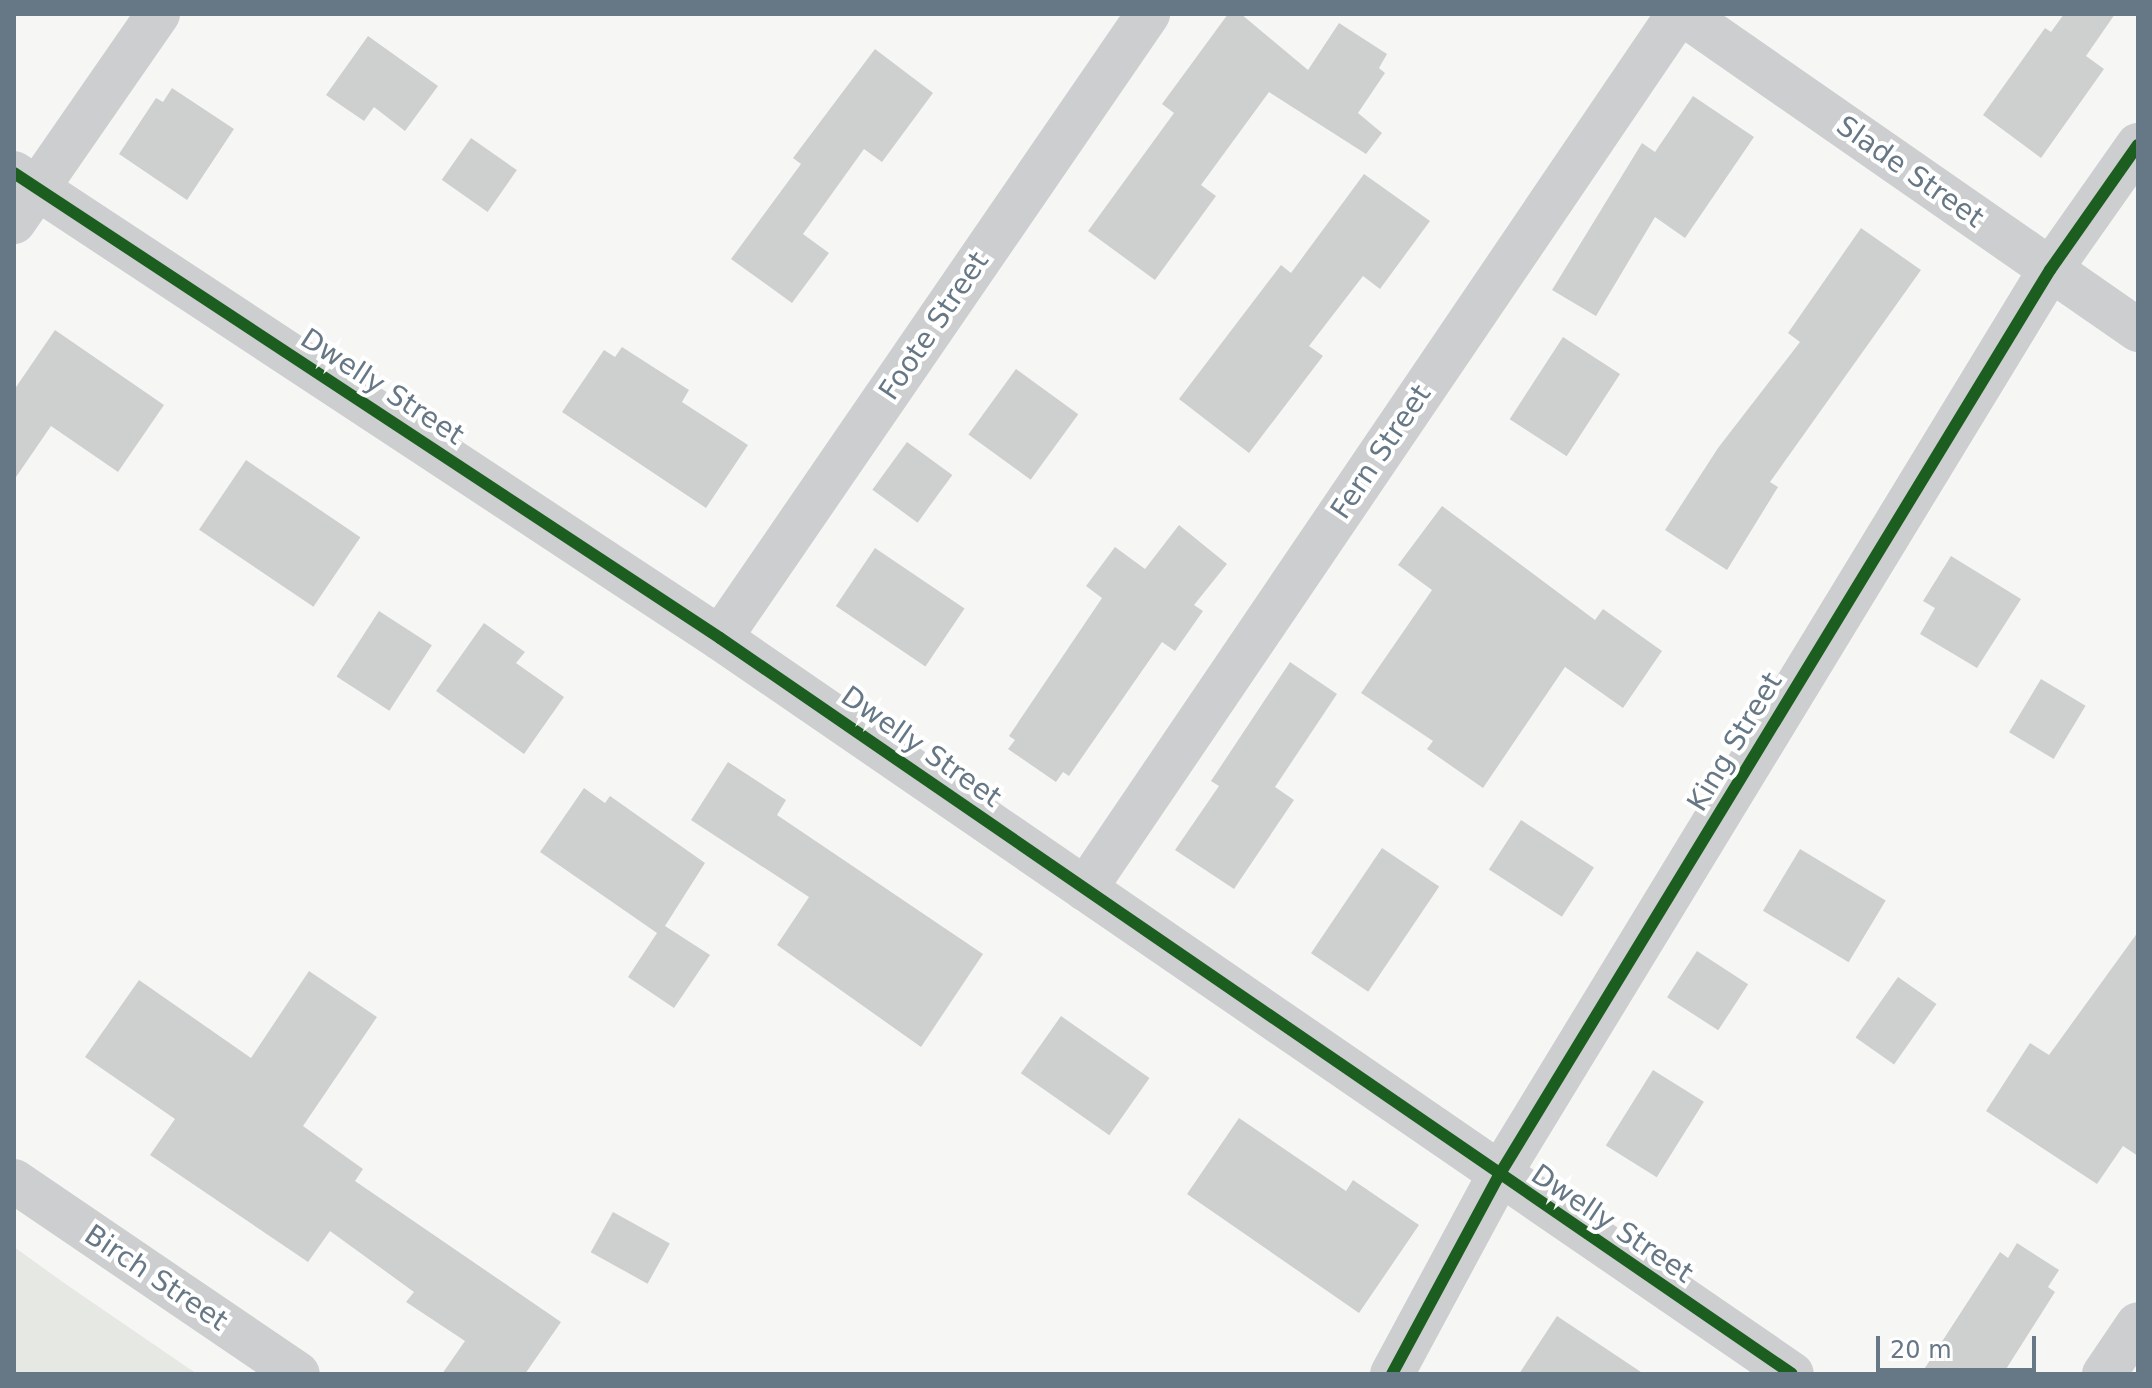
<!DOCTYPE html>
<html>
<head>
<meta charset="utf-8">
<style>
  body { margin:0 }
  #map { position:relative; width:2152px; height:1388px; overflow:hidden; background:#f6f6f5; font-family:"DejaVu Sans",sans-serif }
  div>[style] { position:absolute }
  .green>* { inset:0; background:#e6e9e3 }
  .building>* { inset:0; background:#ced0d0; transform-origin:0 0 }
  .minor>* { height:44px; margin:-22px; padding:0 22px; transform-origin:22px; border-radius:22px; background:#cccecf }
  .cycleway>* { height:12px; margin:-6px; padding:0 6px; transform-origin:6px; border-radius:6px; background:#1b5e20 }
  span { translate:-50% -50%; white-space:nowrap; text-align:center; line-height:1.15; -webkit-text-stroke:8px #fff; paint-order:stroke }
  .street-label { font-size:28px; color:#667785 }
  .frame { position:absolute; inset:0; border:16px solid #667785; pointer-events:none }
  .scale { position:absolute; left:1876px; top:1336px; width:160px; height:36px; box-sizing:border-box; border:4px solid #667785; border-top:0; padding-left:10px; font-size:24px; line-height:28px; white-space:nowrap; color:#667785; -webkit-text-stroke:6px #fff; paint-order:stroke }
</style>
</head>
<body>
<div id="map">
  <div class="green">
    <i style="clip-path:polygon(14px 1247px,67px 1285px,197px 1374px,14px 1374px)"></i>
  </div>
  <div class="building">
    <i style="clip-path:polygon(1228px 14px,1241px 14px,1308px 70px,1339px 23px,1387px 54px,1379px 68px,1385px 73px,1358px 113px,1382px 133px,1366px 154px,1269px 92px,1201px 185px,1216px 196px,1155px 280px,1088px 231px,1174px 113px,1162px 104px)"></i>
    <i style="clip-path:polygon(2064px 14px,2115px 14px,2086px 56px,2104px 69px,2041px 158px,1983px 115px,2045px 28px,2051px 32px)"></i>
    <i style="clip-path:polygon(368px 36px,438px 86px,405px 131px,374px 107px,364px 121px,326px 95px)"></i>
    <i style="clip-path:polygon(875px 49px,933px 93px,882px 162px,864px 149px,803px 234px,829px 253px,792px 303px,731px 259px,801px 164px,793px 158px)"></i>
    <i style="clip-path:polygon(172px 88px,234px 129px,187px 200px,119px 154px,156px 98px,163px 102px)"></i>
    <i style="clip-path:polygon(1693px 96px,1754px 137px,1685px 238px,1655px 217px,1596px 316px,1552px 290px,1642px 143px,1655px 152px)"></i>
    <i style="left:471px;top:138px;width:56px;height:51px;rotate:35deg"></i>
    <i style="clip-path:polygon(1364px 174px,1430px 221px,1380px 289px,1363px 276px,1309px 346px,1323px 356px,1249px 453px,1179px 399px,1281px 265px,1291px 273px)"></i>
    <i style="clip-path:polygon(1861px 228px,1921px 270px,1770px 482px,1778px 487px,1727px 570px,1665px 530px,1718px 448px,1800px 342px,1788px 333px)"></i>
    <i style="clip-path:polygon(55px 330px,164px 405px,118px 472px,51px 426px,14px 480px,14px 390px)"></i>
    <i style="left:1563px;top:337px;width:68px;height:98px;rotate:33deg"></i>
    <i style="clip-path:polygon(622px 347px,689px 390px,682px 402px,748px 445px,706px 508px,562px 412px,604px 350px,615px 357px)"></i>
    <i style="left:1016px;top:369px;width:77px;height:81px;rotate:36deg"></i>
    <i style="left:907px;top:442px;width:56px;height:59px;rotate:36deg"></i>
    <i style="left:246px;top:460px;width:138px;height:84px;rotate:34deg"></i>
    <i style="clip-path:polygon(1442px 506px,1595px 620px,1603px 609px,1662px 651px,1623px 708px,1565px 667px,1483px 788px,1427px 749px,1433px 741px,1361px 693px,1432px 590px,1398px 565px)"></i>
    <i style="clip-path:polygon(1179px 525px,1227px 564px,1194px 605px,1203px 611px,1175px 651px,1162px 642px,1069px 776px,1063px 772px,1056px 782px,1008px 749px,1015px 740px,1009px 736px,1102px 598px,1086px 586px,1115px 547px,1145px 569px)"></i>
    <i style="left:875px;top:548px;width:108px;height:70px;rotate:34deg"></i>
    <i style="clip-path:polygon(1951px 556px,2021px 599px,1977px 668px,1920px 634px,1935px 608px,1923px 601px)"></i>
    <i style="left:379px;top:611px;width:63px;height:78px;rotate:33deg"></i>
    <i style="clip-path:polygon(484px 623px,525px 652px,516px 663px,564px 697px,524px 754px,436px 691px)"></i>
    <i style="clip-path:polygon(1290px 662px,1337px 694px,1275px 787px,1294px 800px,1234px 889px,1175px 850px,1219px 786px,1211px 781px)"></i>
    <i style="left:2041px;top:679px;width:52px;height:62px;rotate:31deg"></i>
    <i style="clip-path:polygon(728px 762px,786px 800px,777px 815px,983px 954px,921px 1047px,777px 945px,809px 897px,691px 820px)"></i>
    <i style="clip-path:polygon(584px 788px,605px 803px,610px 796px,705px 863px,665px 926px,710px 955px,674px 1008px,628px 977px,657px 933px,540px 852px)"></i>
    <i style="left:1521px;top:820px;width:87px;height:59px;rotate:33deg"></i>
    <i style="left:1382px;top:848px;width:69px;height:127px;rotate:34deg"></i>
    <i style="left:1800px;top:849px;width:100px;height:72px;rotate:31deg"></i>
    <i style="clip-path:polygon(2138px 932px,2138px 1156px,2123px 1146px,2097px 1184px,1986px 1111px,2030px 1043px,2049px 1055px)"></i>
    <i style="left:1697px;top:951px;width:61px;height:55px;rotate:33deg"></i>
    <i style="clip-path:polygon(309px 971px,377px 1017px,303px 1126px,363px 1169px,355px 1181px,561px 1322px,525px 1374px,442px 1374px,465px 1341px,406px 1302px,414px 1292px,330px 1231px,308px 1262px,150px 1155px,175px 1119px,85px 1057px,139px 980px,251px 1058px)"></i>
    <i style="left:1898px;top:977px;width:47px;height:74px;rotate:35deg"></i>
    <i style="left:1061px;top:1016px;width:108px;height:70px;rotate:35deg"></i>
    <i style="left:1653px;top:1070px;width:60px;height:89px;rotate:32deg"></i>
    <i style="clip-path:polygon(1239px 1118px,1346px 1191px,1353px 1180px,1419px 1225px,1359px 1313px,1187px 1194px)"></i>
    <i style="left:613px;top:1212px;width:65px;height:46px;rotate:29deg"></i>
    <i style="clip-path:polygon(2017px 1243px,2059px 1270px,2048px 1287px,2055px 1292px,2003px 1374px,1921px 1374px,2000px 1252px,2008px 1258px)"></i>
    <i style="clip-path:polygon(1557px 1316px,1644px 1374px,1519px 1374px)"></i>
  </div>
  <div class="minor">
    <i style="left:1683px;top:14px;width:554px;rotate:34.78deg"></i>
    <i style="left:14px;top:173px;width:845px;rotate:33.37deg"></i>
    <i style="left:720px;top:638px;width:1300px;rotate:34.47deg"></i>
    <i style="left:14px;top:222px;width:253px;rotate:-55.3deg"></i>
    <i style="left:720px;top:638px;width:757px;rotate:-55.55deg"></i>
    <i style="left:1085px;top:889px;width:1057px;rotate:-55.87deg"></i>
    <i style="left:14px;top:1181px;width:343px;rotate:34.2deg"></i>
    <i style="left:1392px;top:1374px;width:224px;rotate:-61.7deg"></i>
    <i style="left:1498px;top:1177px;width:1062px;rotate:-58.68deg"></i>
    <i style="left:2050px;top:270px;width:153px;rotate:-54.9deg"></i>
    <i style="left:2104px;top:1374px;width:60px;rotate:-55.8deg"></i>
  </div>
  <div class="cycleway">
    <i style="left:14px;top:173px;width:845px;rotate:33.37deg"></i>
    <i style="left:720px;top:638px;width:1300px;rotate:34.47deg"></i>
    <i style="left:1392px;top:1374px;width:224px;rotate:-61.7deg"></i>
    <i style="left:1498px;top:1177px;width:1062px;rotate:-58.68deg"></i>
    <i style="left:2050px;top:270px;width:153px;rotate:-54.9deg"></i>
  </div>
  <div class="street-label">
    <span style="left:1910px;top:172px;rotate:35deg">Slade Street</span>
    <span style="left:934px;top:326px;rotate:-56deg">Foote Street</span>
    <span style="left:382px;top:387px;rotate:33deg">Dwelly Street</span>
    <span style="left:1381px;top:452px;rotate:-56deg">Fern Street</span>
    <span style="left:1735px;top:742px;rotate:-59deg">King Street</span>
    <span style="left:921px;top:747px;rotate:35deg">Dwelly Street</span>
    <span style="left:1612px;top:1224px;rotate:34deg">Dwelly Street</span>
    <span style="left:156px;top:1278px;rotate:34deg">Birch Street</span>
  </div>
  <div class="frame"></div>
  <div class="scale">20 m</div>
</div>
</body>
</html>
